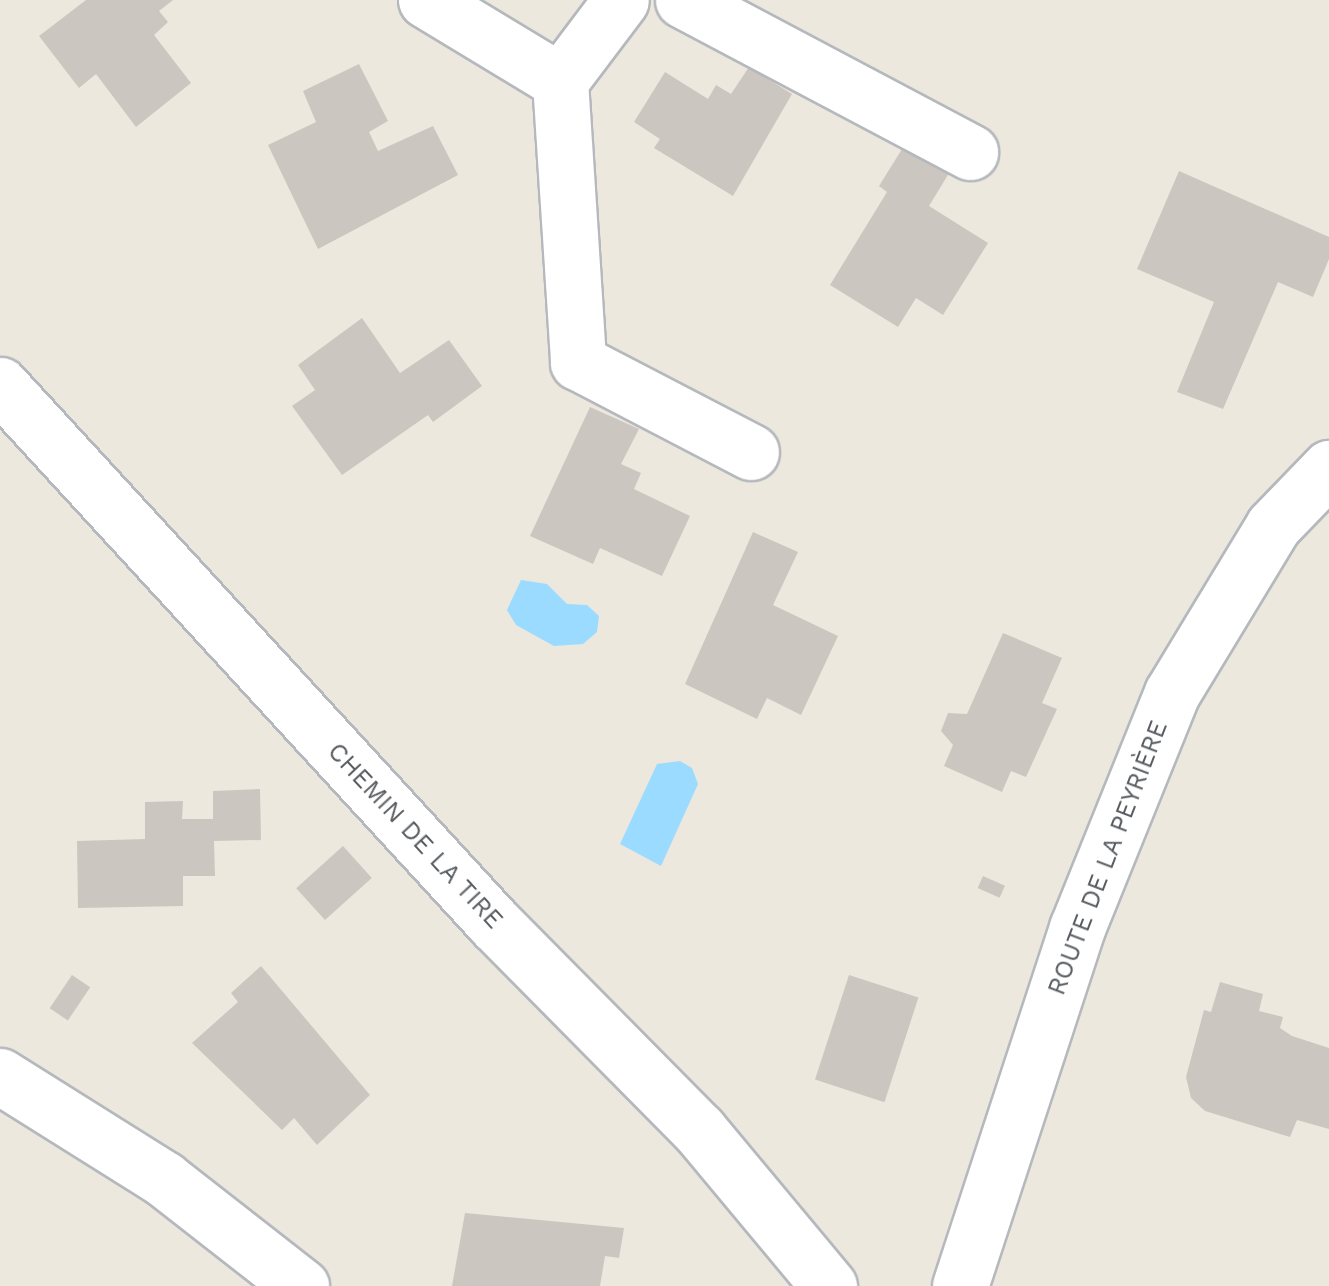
<!DOCTYPE html>
<html>
<head>
<meta charset="utf-8">
<style>
  body { margin:0 }
  #map { position:relative; width:1329px; height:1286px; overflow:hidden; background:#ece8de; font-family:"Work Sans",sans-serif }
  div>[style] { position:absolute }
  .water>* { inset:0; background:#9bdbff }
  .building>* { inset:0; background:#cbc6c0; transform-origin:0 0 }
  .roads { filter:drop-shadow(2px 0 #b5b8bc) drop-shadow(-2px 0 #b5b8bc) drop-shadow(0 2px #b5b8bc) drop-shadow(0 -2px #b5b8bc) }
  .minor>* { height:55px; margin:-27.5px; padding:0 27.5px; transform-origin:27.5px; border-radius:27.5px; background:#fff }
  span { translate:-50% -50%; white-space:nowrap; text-align:center; line-height:1.15; -webkit-text-stroke:8px #fff; paint-order:stroke }
  .street-label { font-size:25px; color:#585c60 }
</style>
</head>
<body>
<div id="map">
  <div class="water">
    <i style="clip-path:polygon(521px 580px,547px 584px,567px 604px,587px 605px,599px 616px,597px 632px,583px 644px,554px 646px,516px 625px,507px 610px)"></i>
    <i style="clip-path:polygon(680px 761px,692px 768px,698px 784px,661px 866px,620px 844px,657px 764px)"></i>
  </div>
  <div class="building">
    <i style="clip-path:polygon(86px 0,173px 0,159px 11px,168px 22px,154px 35px,191px 83px,136px 127px,96px 74px,79px 88px,39px 36px)"></i>
    <i style="clip-path:polygon(359px 64px,388px 121px,369px 132px,378px 151px,433px 126px,458px 175px,318px 249px,268px 145px,316px 122px,303px 91px)"></i>
    <i style="clip-path:polygon(749px 67px,792px 94px,733px 196px,654px 148px,660px 139px,634px 122px,665px 72px,708px 99px,716px 85px,731px 94px)"></i>
    <i style="clip-path:polygon(912px 133px,957px 160px,929px 206px,988px 243px,943px 315px,916px 298px,898px 327px,830px 285px,887px 192px,879px 186px)"></i>
    <i style="clip-path:polygon(1179px 171px,1329px 237px,1329px 259px,1313px 297px,1278px 282px,1223px 409px,1177px 392px,1214px 302px,1137px 269px)"></i>
    <i style="clip-path:polygon(362px 318px,400px 373px,449px 340px,482px 386px,433px 422px,428px 415px,342px 475px,292px 406px,315px 390px,298px 365px)"></i>
    <i style="clip-path:polygon(590px 407px,639px 429px,621px 464px,641px 473px,634px 489px,690px 516px,662px 576px,600px 548px,593px 564px,530px 536px)"></i>
    <i style="clip-path:polygon(753px 532px,798px 552px,773px 605px,838px 636px,801px 715px,767px 698px,757px 719px,685px 684px)"></i>
    <i style="clip-path:polygon(1003px 633px,1062px 658px,1042px 703px,1057px 709px,1026px 777px,1011px 771px,1002px 792px,944px 766px,953px 745px,941px 731px,948px 713px,967px 714px)"></i>
    <i style="clip-path:polygon(260px 789px,261px 840px,214px 841px,215px 876px,183px 876px,183px 906px,78px 908px,77px 841px,145px 839px,145px 802px,183px 801px,182px 819px,213px 819px,213px 791px)"></i>
    <i style="left:343px;top:846px;width:43px;height:63px;rotate:48deg"></i>
    <i style="left:983px;top:876px;width:24px;height:13px;rotate:24deg"></i>
    <i style="clip-path:polygon(261px 966px,370px 1095px,317px 1145px,294px 1118px,282px 1130px,192px 1043px,238px 1002px,231px 993px)"></i>
    <i style="left:72px;top:975px;width:22px;height:40px;rotate:34deg"></i>
    <i style="left:849px;top:975px;width:73px;height:110px;rotate:18deg"></i>
    <i style="clip-path:polygon(1220px 982px,1263px 994px,1259px 1011px,1283px 1017px,1280px 1028px,1292px 1036px,1329px 1048px,1329px 1129px,1297px 1120px,1290px 1137px,1205px 1111px,1191px 1098px,1186px 1077px,1204px 1010px,1211px 1012px)"></i>
    <i style="clip-path:polygon(465px 1213px,624px 1228px,619px 1258px,605px 1256px,600px 1286px,452px 1286px)"></i>
  </div>
  <div class="roads">
    <div class="minor">
      <i style="left:426px;top:0;width:157px;rotate:31.2deg"></i>
      <i style="left:560px;top:81px;width:101px;rotate:-53deg"></i>
      <i style="left:683px;top:0;width:325px;rotate:27.9deg"></i>
      <i style="left:560px;top:81px;width:282px;rotate:86.3deg"></i>
      <i style="left:578px;top:362px;width:195px;rotate:27.5deg"></i>
      <i style="left:0;top:385px;width:732px;rotate:47.44deg"></i>
      <i style="left:495px;top:924px;width:290px;rotate:45.3deg"></i>
      <i style="left:699px;top:1130px;width:203px;rotate:50.2deg"></i>
      <i style="left:0;top:1076px;width:194px;rotate:32.1deg"></i>
      <i style="left:164px;top:1179px;width:174px;rotate:38deg"></i>
      <i style="left:960px;top:1286px;width:377px;rotate:-71.9deg"></i>
      <i style="left:1077px;top:928px;width:253px;rotate:-68deg"></i>
      <i style="left:1172px;top:693px;width:195px;rotate:-58.8deg"></i>
      <i style="left:1273px;top:526px;width:81px;rotate:-46deg"></i>
    </div>
  </div>
  <div class="street-label">
    <span style="left:415px;top:836px;rotate:47deg">CHEMIN DE LA TIRE</span>
    <span style="left:1108px;top:858px;rotate:-69deg">ROUTE DE LA PEYRIÈRE</span>
  </div>
</div>
</body>
</html>
